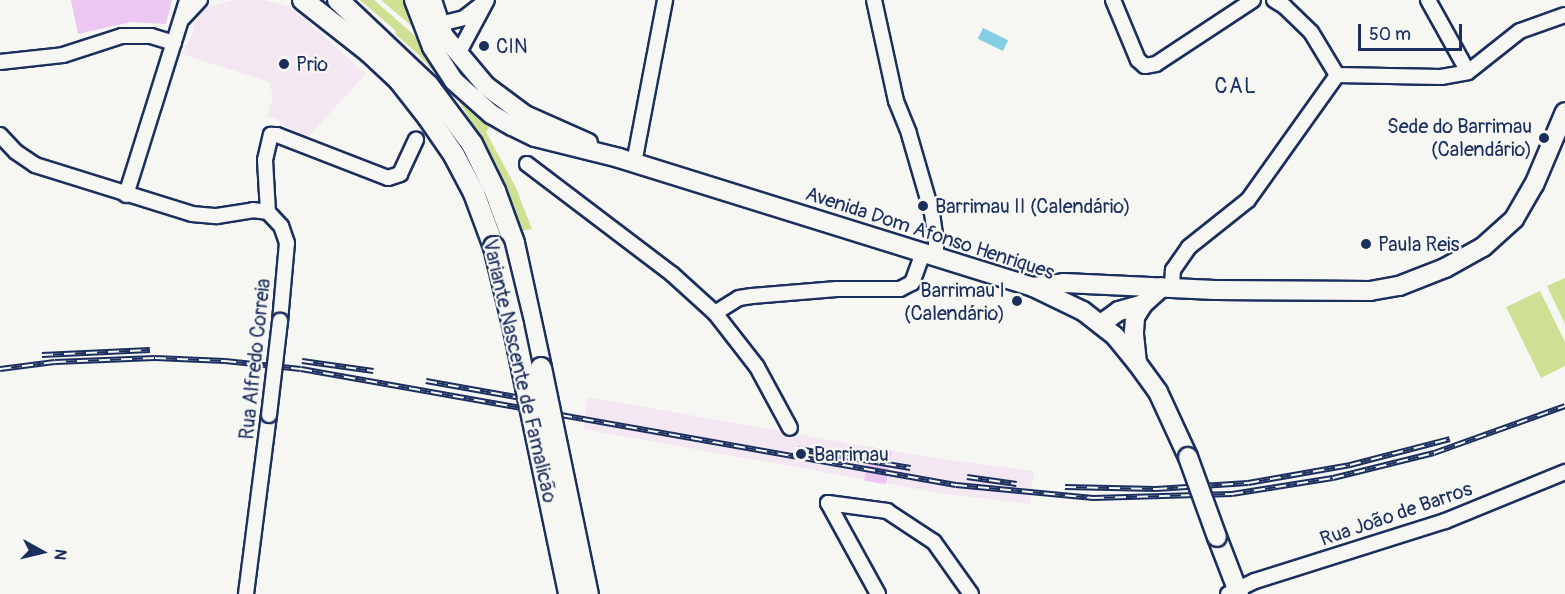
<!DOCTYPE html>
<html>
<head>
<meta charset="utf-8">
<style>
  body { margin:0 }
  #map { position:relative; width:1565px; height:594px; overflow:hidden; background:#f6f6f2; font-family:Pangolin,sans-serif }
  div>[style] { position:absolute }
  .built>* { inset:0; background:#f3e8f2 }
  .green>* { inset:0; background:#cee094 }
  .water>* { inset:0; background:#83cee3; transform-origin:0 0 }
  .building>* { inset:0; background:#ebc7f2; transform-origin:0 0 }
  .roads { filter:drop-shadow(2px 0 #1b2f5e) drop-shadow(-2px 0 #1b2f5e) drop-shadow(0 2px #1b2f5e) drop-shadow(0 -2px #1b2f5e) }
  .minor>* { height:14px; margin:-7px; padding:0 7px; transform-origin:7px; border-radius:7px; background:#f6f6f2 }
  .major>* { height:18px; margin:-9px; padding:0 9px; transform-origin:9px; border-radius:9px; background:#f6f6f2 }
  .highway>* { height:20px; margin:-10px; padding:0 10px; transform-origin:10px; border-radius:10px; background:#f6f6f2 }
  .rail>* { height:6px; margin-top:-3px; transform-origin:0; background:repeating-linear-gradient(90deg,#f6f6f2 0 11px,#1b2f5e 0 22px); box-sizing:border-box; border-block:2px solid #1b2f5e }
  .bridges { filter:drop-shadow(2px 0 #1b2f5e) drop-shadow(-2px 0 #1b2f5e) drop-shadow(0 2px #1b2f5e) drop-shadow(0 -2px #1b2f5e) }
  .minor-bridge>* { height:14px; margin:-7px; padding:0 7px; transform-origin:7px; border-radius:7px; background:#f6f6f2 }
  .major-bridge>* { height:18px; margin:-9px; padding:0 9px; transform-origin:9px; border-radius:9px; background:#f6f6f2 }
  .highway-bridge>* { height:20px; margin:-10px; padding:0 10px; transform-origin:10px; border-radius:10px; background:#f6f6f2 }
  .dots>* { width:16px; height:16px; translate:-50% -50%; box-sizing:border-box; border:3px solid #f6f6f2; border-radius:50% }
  span { translate:-50% -50%; white-space:nowrap; text-align:center; line-height:1.15; -webkit-text-stroke:4.5px #f6f6f2; paint-order:stroke }
  .poi-label { font-size:20px; color:#1b2f5e }
  .left { translate:0 -50%; text-align:left }
  .right { translate:-100% -50%; text-align:right }
  .street-label { font-size:20px; color:#1b2f5e }
  .neighbourhood-label { font-size:21px; color:#1b2f5e; letter-spacing:1.5px }
  .north { position:absolute; left:12px; top:522px; width:60px; height:60px; -webkit-text-stroke:4px #f6f6f2; paint-order:stroke; rotate:98deg; font-size:16px; font-weight:700; line-height:24px; text-align:center; color:#1b2f5e }
  .north::after { content:''; display:block; margin:auto; width:21px; height:27px; background:#1b2f5e; clip-path:polygon(50% 0,100% 100%,50% 72%,0 100%) }
  .scale { position:absolute; left:1358px; top:24px; width:104px; height:27px; box-sizing:border-box; border:3px solid #1b2f5e; border-top:0; padding-left:8px; font-size:18px; line-height:21px; white-space:nowrap; color:#1b2f5e; -webkit-text-stroke:4px #f6f6f2; paint-order:stroke }
</style>
</head>
<body>
<div id="map">
  <div class="built">
    <i style="clip-path:polygon(234px 0,264px 0,290px 7px,366px 74px,307px 138px,280px 124px,278px 120px,267px 116px,273px 97px,269px 82px,182px 54px,193px 33px,194px 21px,200px 14px,207px 7px)"></i>
    <i style="clip-path:polygon(588px 397px,921px 456px,1034px 471px,1030px 504px,946px 494px,583px 429px)"></i>
  </div>
  <div class="green">
    <i style="clip-path:polygon(360px 0,374px 0,414px 35px,492px 123px,486px 132px,516px 188px,532px 229px,522px 231px,498px 167px,457px 98px,418px 54px,395px 34px,396px 31px)"></i>
    <i style="clip-path:polygon(381px 0,404px 0,415px 29px)"></i>
    <i style="clip-path:polygon(1565px 278px,1565px 324px,1547px 286px)"></i>
    <i style="clip-path:polygon(1540px 291px,1565px 342px,1565px 366px,1541px 378px,1506px 307px)"></i>
  </div>
  <div class="water">
    <i style="left:983px;top:28px;width:28px;height:12px;rotate:26deg"></i>
  </div>
  <div class="building">
    <i style="clip-path:polygon(71px 0,172px 0,166px 24px,131px 22px,78px 34px)"></i>
    <i style="left:870px;top:447px;width:22px;height:34px;rotate:10deg"></i>
  </div>
  <div class="roads">
    <div class="minor">
      <i style="left:874px;top:0;width:103px;rotate:77.7deg"></i>
      <i style="left:896px;top:101px;width:35px;rotate:68deg"></i>
      <i style="left:909px;top:134px;width:82px;rotate:73.8deg"></i>
      <i style="left:932px;top:213px;width:28px;rotate:82deg"></i>
      <i style="left:936px;top:241px;width:16px;rotate:90deg"></i>
      <i style="left:1113px;top:0;width:65px;rotate:67.4deg"></i>
      <i style="left:1138px;top:60px;width:9px;rotate:41deg"></i>
      <i style="left:1145px;top:66px;width:11px;rotate:-10deg"></i>
      <i style="left:1156px;top:64px;width:116px;rotate:-33.4deg"></i>
      <i style="left:1274px;top:0;width:12px;rotate:31deg"></i>
      <i style="left:1284px;top:6px;width:37px;rotate:44deg"></i>
      <i style="left:1311px;top:32px;width:50px;rotate:58.8deg"></i>
      <i style="left:1428px;top:0;width:82px;rotate:60.9deg"></i>
      <i style="left:183px;top:18px;width:25px;rotate:-47deg"></i>
      <i style="left:440px;top:24px;width:25px;rotate:-14deg"></i>
      <i style="left:464px;top:18px;width:23px;rotate:-38deg"></i>
      <i style="left:458px;top:54px;width:61px;rotate:-61.8deg"></i>
      <i style="left:0;top:62px;width:63px;rotate:-6.3deg"></i>
      <i style="left:63px;top:55px;width:62px;rotate:-17.9deg"></i>
      <i style="left:122px;top:36px;width:29px"></i>
      <i style="left:151px;top:36px;width:24px;rotate:17deg"></i>
      <i style="left:0;top:135px;width:23px;rotate:47deg"></i>
      <i style="left:16px;top:152px;width:23px;rotate:34deg"></i>
      <i style="left:35px;top:165px;width:164px;rotate:17.3deg"></i>
      <i style="left:192px;top:214px;width:25px;rotate:5deg"></i>
      <i style="left:217px;top:216px;width:36px;rotate:-9deg"></i>
      <i style="left:253px;top:210px;width:15px;rotate:8deg"></i>
      <i style="left:634px;top:163px;width:166px;rotate:-79.2deg"></i>
      <i style="left:527px;top:164px;width:182px;rotate:37.2deg"></i>
      <i style="left:672px;top:274px;width:58px;rotate:42.2deg"></i>
      <i style="left:715px;top:313px;width:68px;rotate:52.1deg"></i>
      <i style="left:757px;top:367px;width:69px;rotate:61.6deg"></i>
      <i style="left:126px;top:195px;width:204px;rotate:-72.6deg"></i>
      <i style="left:1172px;top:287px;width:17px;rotate:-87deg"></i>
      <i style="left:1173px;top:270px;width:28px;rotate:-55deg"></i>
      <i style="left:1189px;top:247px;width:75px;rotate:-38.5deg"></i>
      <i style="left:1248px;top:200px;width:153px;rotate:-54.5deg"></i>
      <i style="left:1337px;top:75px;width:104px;rotate:1.1deg"></i>
      <i style="left:1441px;top:77px;width:27px;rotate:-10deg"></i>
      <i style="left:1468px;top:72px;width:66px;rotate:-38.3deg"></i>
      <i style="left:1520px;top:31px;width:48px;rotate:-19.6deg"></i>
      <i style="left:715px;top:313px;width:28px;rotate:-32deg"></i>
      <i style="left:739px;top:298px;width:13px;rotate:-9deg"></i>
      <i style="left:752px;top:296px;width:85px;rotate:-4.7deg"></i>
      <i style="left:837px;top:289px;width:63px"></i>
      <i style="left:900px;top:289px;width:13px;rotate:-27deg"></i>
      <i style="left:912px;top:283px;width:32px;rotate:-70deg"></i>
      <i style="left:280px;top:321px;width:78px;rotate:-84.9deg"></i>
      <i style="left:287px;top:243px;width:18px;rotate:-109deg"></i>
      <i style="left:281px;top:226px;width:19px;rotate:-133deg"></i>
      <i style="left:268px;top:212px;width:52px;rotate:-93.3deg"></i>
      <i style="left:265px;top:160px;width:26px;rotate:-77deg"></i>
      <i style="left:271px;top:135px;width:6px"></i>
      <i style="left:277px;top:135px;width:119px;rotate:21.2deg"></i>
      <i style="left:388px;top:178px;width:13px;rotate:-18deg"></i>
      <i style="left:400px;top:174px;width:38px;rotate:-65deg"></i>
      <i style="left:828px;top:503px;width:60px;rotate:7.7deg"></i>
      <i style="left:887px;top:511px;width:56px;rotate:33.4deg"></i>
      <i style="left:934px;top:542px;width:64px;rotate:54.6deg"></i>
      <i style="left:828px;top:503px;width:104px;rotate:61.2deg"></i>
      <i style="left:246px;top:594px;width:180px;rotate:-82.7deg"></i>
      <i style="left:1228px;top:594px;width:30px;rotate:-26deg"></i>
      <i style="left:1255px;top:581px;width:199px;rotate:-17.5deg"></i>
      <i style="left:1445px;top:521px;width:130px;rotate:-22.2deg"></i>
    </div>
    <div class="major">
      <i style="left:414px;top:0;width:50px;rotate:69deg"></i>
      <i style="left:432px;top:47px;width:40px;rotate:57.1deg"></i>
      <i style="left:454px;top:81px;width:50px;rotate:41.7deg"></i>
      <i style="left:491px;top:114px;width:24px;rotate:30deg"></i>
      <i style="left:512px;top:126px;width:25px;rotate:26deg"></i>
      <i style="left:535px;top:137px;width:87px;rotate:14deg"></i>
      <i style="left:619px;top:158px;width:434px;rotate:17.3deg"></i>
      <i style="left:1033px;top:287px;width:55px;rotate:25.6deg"></i>
      <i style="left:1083px;top:311px;width:41px;rotate:38deg"></i>
      <i style="left:1115px;top:336px;width:35px;rotate:51deg"></i>
      <i style="left:1137px;top:363px;width:36px;rotate:54deg"></i>
      <i style="left:1158px;top:392px;width:72px;rotate:65.2deg"></i>
      <i style="left:432px;top:0;width:38px;rotate:72deg"></i>
      <i style="left:444px;top:36px;width:65px;rotate:50deg"></i>
      <i style="left:486px;top:86px;width:49px;rotate:36.6deg"></i>
      <i style="left:525px;top:115px;width:69px;rotate:24deg"></i>
      <i style="left:1033px;top:287px;width:31px;rotate:-7deg"></i>
      <i style="left:1064px;top:283px;width:151px;rotate:2.7deg"></i>
      <i style="left:1215px;top:290px;width:155px;rotate:0.4deg"></i>
      <i style="left:1370px;top:291px;width:29px;rotate:-10deg"></i>
      <i style="left:1399px;top:286px;width:49px;rotate:-21.4deg"></i>
      <i style="left:1445px;top:268px;width:43px;rotate:-28.9deg"></i>
      <i style="left:1483px;top:247px;width:42px;rotate:-42.1deg"></i>
      <i style="left:1514px;top:219px;width:39px;rotate:-60deg"></i>
      <i style="left:1534px;top:185px;width:79px;rotate:-67deg"></i>
      <i style="left:1101px;top:324px;width:22px;rotate:-36deg"></i>
      <i style="left:1119px;top:311px;width:25px;rotate:-16deg"></i>
      <i style="left:1137px;top:363px;width:31px;rotate:-96deg"></i>
      <i style="left:1134px;top:332px;width:15px;rotate:-86deg"></i>
      <i style="left:1135px;top:317px;width:15px;rotate:-58deg"></i>
      <i style="left:1143px;top:304px;width:25px;rotate:-42deg"></i>
      <i style="left:1217px;top:537px;width:61px;rotate:68.9deg"></i>
    </div>
    <div class="highway">
      <i style="left:303px;top:0;width:84px;rotate:38.2deg"></i>
      <i style="left:369px;top:52px;width:41px;rotate:43deg"></i>
      <i style="left:399px;top:80px;width:47px;rotate:51.9deg"></i>
      <i style="left:428px;top:117px;width:46px;rotate:55.6deg"></i>
      <i style="left:454px;top:155px;width:43px;rotate:62.2deg"></i>
      <i style="left:474px;top:193px;width:58px;rotate:69.7deg"></i>
      <i style="left:338px;top:0;width:124px;rotate:43.4deg"></i>
      <i style="left:428px;top:85px;width:74px;rotate:53.3deg"></i>
      <i style="left:472px;top:144px;width:52px;rotate:63.9deg"></i>
      <i style="left:495px;top:191px;width:55px;rotate:69.9deg"></i>
      <i style="left:514px;top:243px;width:128px;rotate:77.8deg"></i>
    </div>
  </div>
  <div class="rail">
    <i style="left:42px;top:355px;width:108px;rotate:-2.7deg"></i>
    <i style="left:302px;top:361px;width:72px;rotate:8deg"></i>
    <i style="left:0;top:369px;width:55px;rotate:-7.3deg"></i>
    <i style="left:55px;top:362px;width:100px;rotate:-2.3deg"></i>
    <i style="left:155px;top:358px;width:70px;rotate:2.5deg"></i>
    <i style="left:225px;top:361px;width:76px;rotate:6deg"></i>
    <i style="left:301px;top:369px;width:665px;rotate:10.04deg"></i>
    <i style="left:956px;top:485px;width:138px;rotate:5.4deg"></i>
    <i style="left:1093px;top:498px;width:139px;rotate:-1.6deg"></i>
    <i style="left:1232px;top:494px;width:102px;rotate:-9deg"></i>
    <i style="left:1333px;top:478px;width:104px;rotate:-13.9deg"></i>
    <i style="left:1434px;top:453px;width:139px;rotate:-19.7deg"></i>
    <i style="left:426px;top:381px;width:97px;rotate:10.1deg"></i>
    <i style="left:798px;top:449px;width:114px;rotate:9.6deg"></i>
    <i style="left:967px;top:477px;width:50px;rotate:8deg"></i>
    <i style="left:1065px;top:487px;width:91px;rotate:1.3deg"></i>
    <i style="left:1156px;top:489px;width:92px;rotate:-3.7deg"></i>
    <i style="left:1248px;top:483px;width:104px;rotate:-10deg"></i>
    <i style="left:1350px;top:465px;width:103px;rotate:-14.6deg"></i>
  </div>
  <div class="bridges">
    <div class="minor-bridge">
      <i style="left:269px;top:415px;width:95px;rotate:-83.3deg"></i>
    </div>
    <div class="major-bridge">
      <i style="left:1188px;top:457px;width:85px;rotate:70.1deg"></i>
    </div>
    <div class="highway-bridge">
      <i style="left:494px;top:247px;width:80px;rotate:76.3deg"></i>
      <i style="left:513px;top:325px;width:275px;rotate:78.2deg"></i>
      <i style="left:541px;top:368px;width:231px;rotate:78.3deg"></i>
    </div>
  </div>
  <div class="dots">
    <i style="left:484px;top:46px;background:#1b2f5e"></i>
    <i style="left:284px;top:64px;background:#1b2f5e"></i>
    <i style="left:1544px;top:138px;background:#1b2f5e"></i>
    <i style="left:923px;top:206px;background:#1b2f5e"></i>
    <i style="left:1366px;top:244px;background:#1b2f5e"></i>
    <i style="left:1017px;top:301px;background:#1b2f5e"></i>
    <i style="left:801px;top:454px;background:#1b2f5e"></i>
  </div>
  <div class="poi-label">
    <span class="left" style="left:496px;top:46px">CIN</span>
    <span class="left" style="left:296px;top:64px">Prio</span>
    <span class="right" style="left:1532px;top:138px">Sede do Barrimau<br>(Calendário)</span>
    <span class="left" style="left:935px;top:206px">Barrimau II (Calendário)</span>
    <span class="left" style="left:1378px;top:244px">Paula Reis</span>
    <span class="right" style="left:1005px;top:302px">Barrimau I<br>(Calendário)</span>
    <span class="left" style="left:814px;top:454px">Barrimau</span>
  </div>
  <div class="street-label">
    <span style="left:930px;top:233px;rotate:18deg">Avenida Dom Afonso Henriques</span>
    <span style="left:255px;top:359px;rotate:-84deg">Rua Alfredo Correia</span>
    <span style="left:520px;top:371px;rotate:77deg">Variante Nascente de Famalicão</span>
    <span style="left:1396px;top:514px;rotate:-19deg">Rua João de Barros</span>
  </div>
  <div class="neighbourhood-label">
    <span style="left:1236px;top:87px">CAL</span>
  </div>
  <div class="north">N</div>
  <div class="scale">50 m</div>
</div>
</body>
</html>
